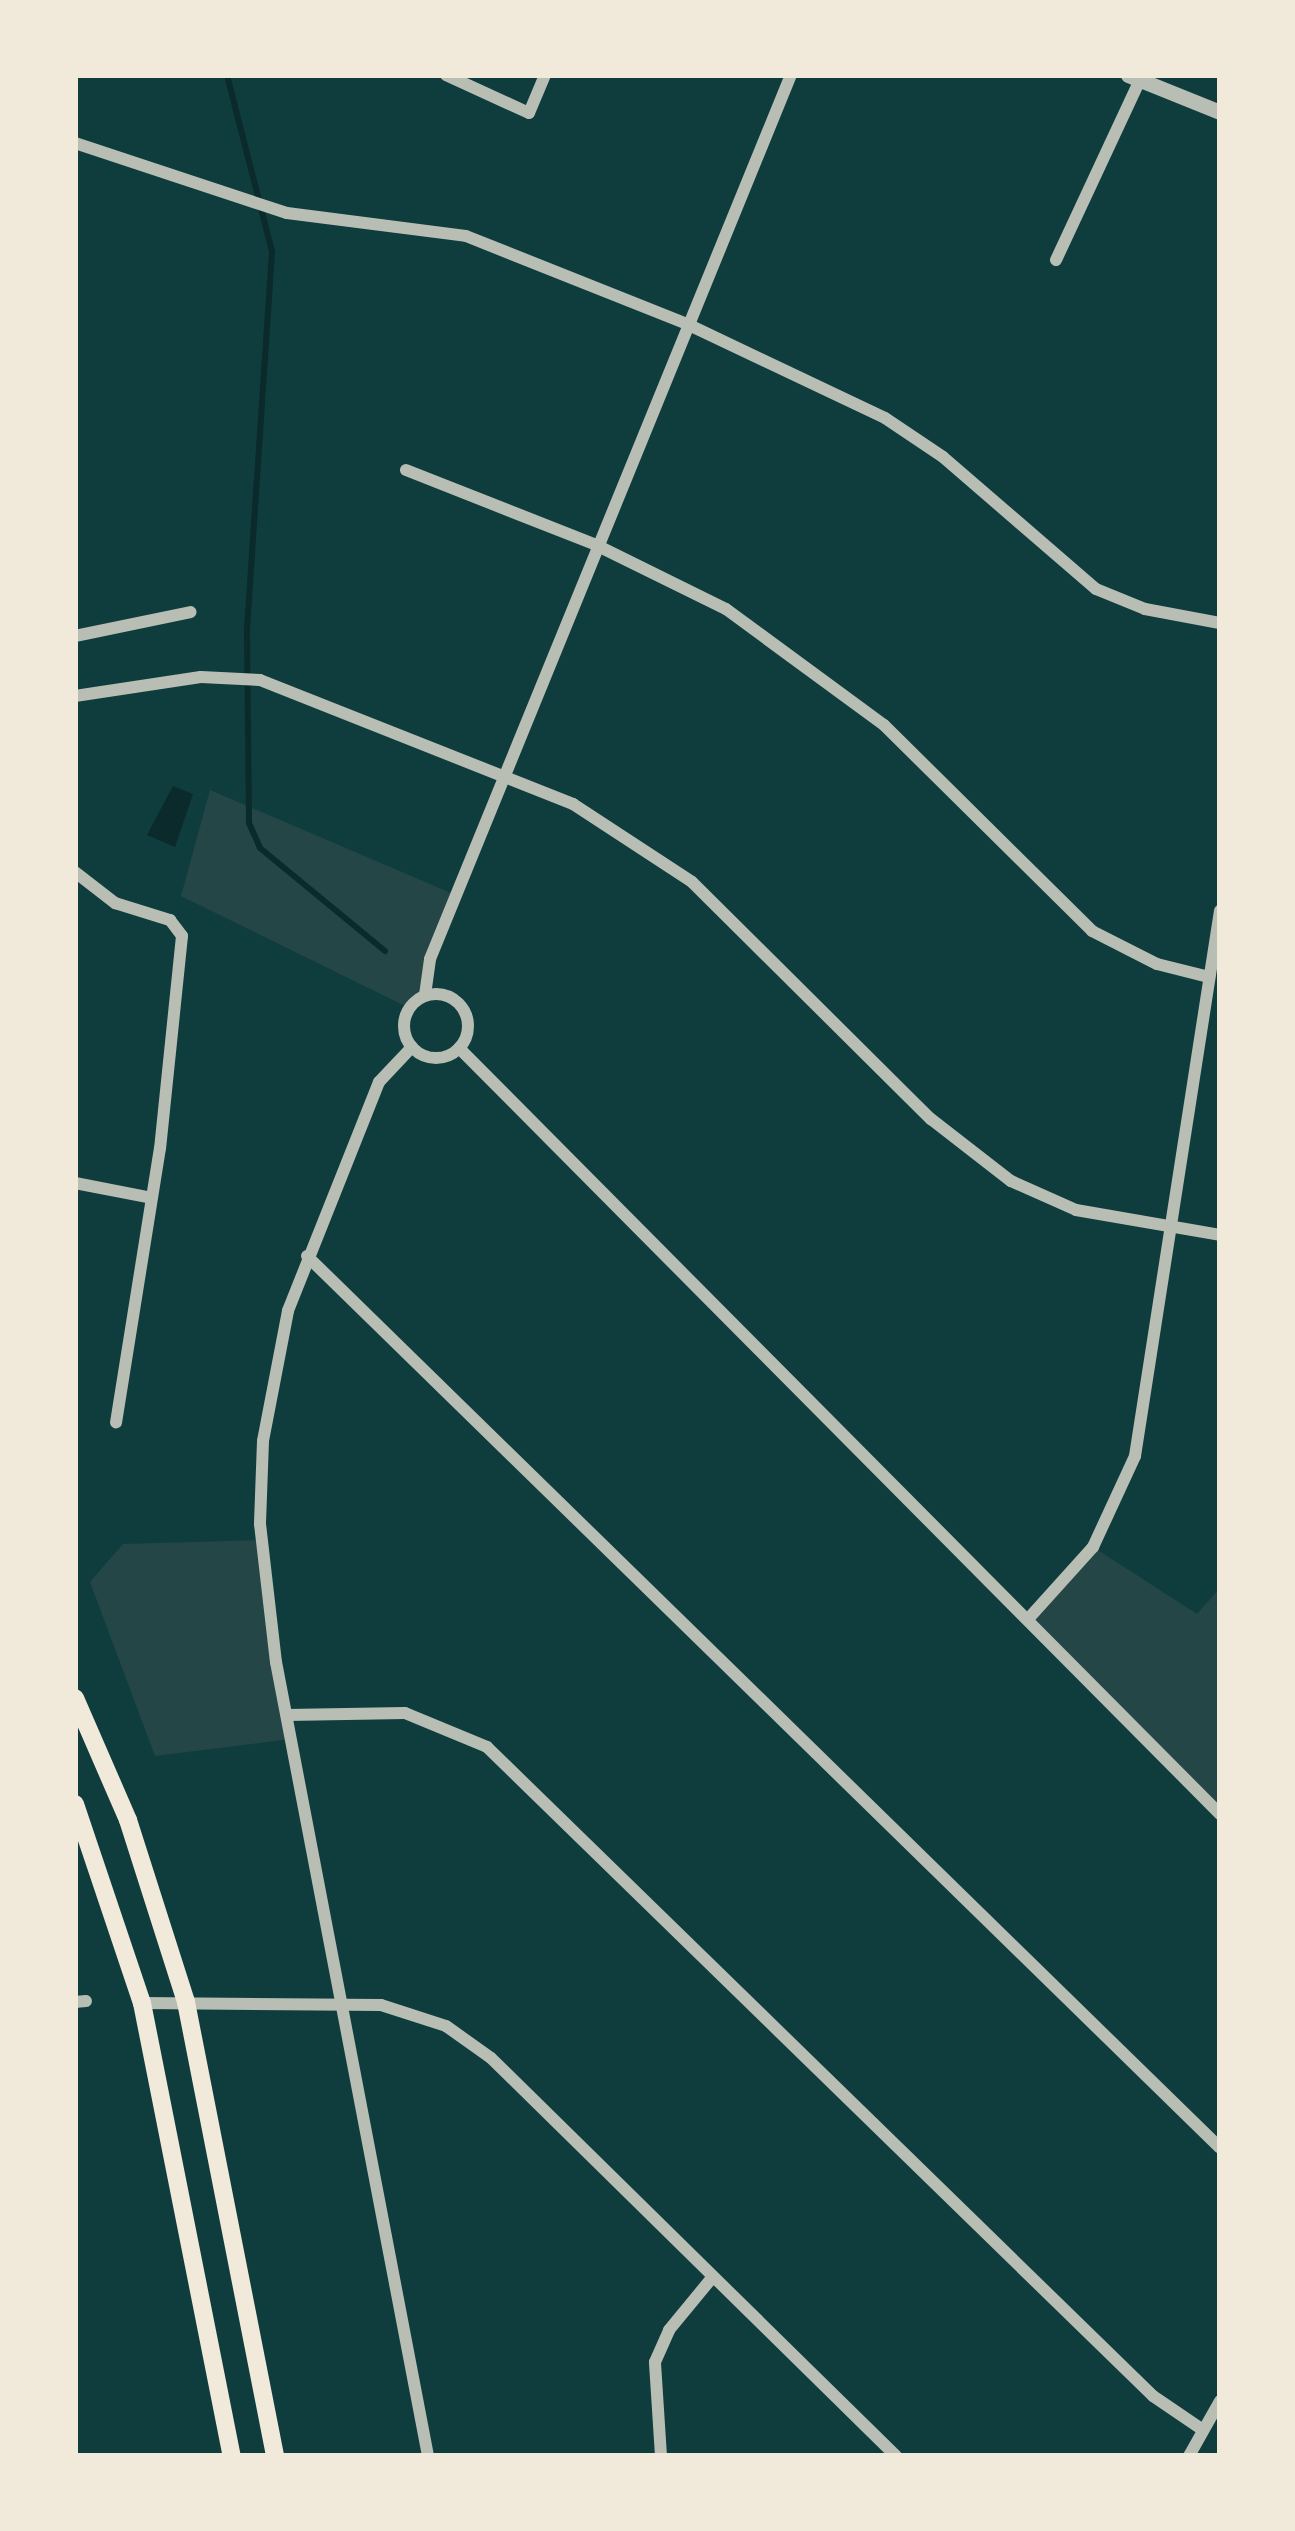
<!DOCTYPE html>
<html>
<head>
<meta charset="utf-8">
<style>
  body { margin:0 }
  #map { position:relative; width:1295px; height:2531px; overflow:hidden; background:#0f3d3e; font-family:"IBM Plex Serif",serif }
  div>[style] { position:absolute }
  .green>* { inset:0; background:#244646 }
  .water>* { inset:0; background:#0a2a2b }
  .stream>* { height:6px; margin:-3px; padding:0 3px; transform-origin:3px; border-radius:3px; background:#0a2a2b }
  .minor>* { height:12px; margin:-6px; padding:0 6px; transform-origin:6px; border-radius:6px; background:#b8beb3 }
  .minor>.ring { margin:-6px; padding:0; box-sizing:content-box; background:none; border:12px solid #b8beb3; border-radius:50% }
  .tertiary>* { height:15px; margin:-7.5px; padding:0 7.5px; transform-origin:7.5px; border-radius:7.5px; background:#b8beb3 }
  .primary>* { height:18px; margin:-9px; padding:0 9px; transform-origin:9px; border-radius:9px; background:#f1e9da }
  span { translate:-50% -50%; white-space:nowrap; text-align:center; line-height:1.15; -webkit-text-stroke:12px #f1e9da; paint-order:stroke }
  .frame { position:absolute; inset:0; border:78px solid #f1e9da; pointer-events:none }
</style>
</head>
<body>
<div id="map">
  <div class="green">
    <i style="clip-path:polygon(210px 790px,458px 896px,430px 959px,425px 995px,409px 1008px,181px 896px)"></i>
    <i style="clip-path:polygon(261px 1540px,291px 1739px,155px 1756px,90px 1582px,123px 1544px)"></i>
    <i style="clip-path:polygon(1093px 1547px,1197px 1614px,1220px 1588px,1220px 1812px,1029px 1618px)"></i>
  </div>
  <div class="water">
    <i style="clip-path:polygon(173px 786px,193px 794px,175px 847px,147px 835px)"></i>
  </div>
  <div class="stream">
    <i style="left:227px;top:75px;width:183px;rotate:75.7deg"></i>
    <i style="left:272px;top:252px;width:381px;rotate:93.8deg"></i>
    <i style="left:247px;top:632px;width:191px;rotate:89.4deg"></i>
    <i style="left:249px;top:823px;width:27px;rotate:66deg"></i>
    <i style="left:260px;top:848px;width:162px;rotate:39.5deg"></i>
  </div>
  <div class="minor">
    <i style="left:446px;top:75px;width:91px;rotate:24.6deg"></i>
    <i style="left:529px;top:113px;width:41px;rotate:-67.2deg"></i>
    <i style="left:75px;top:143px;width:223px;rotate:18.3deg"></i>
    <i style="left:287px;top:213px;width:180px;rotate:7.3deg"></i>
    <i style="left:466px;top:236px;width:238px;rotate:21.7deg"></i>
    <i style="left:687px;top:324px;width:219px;rotate:25.4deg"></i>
    <i style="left:885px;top:418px;width:70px;rotate:33.9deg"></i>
    <i style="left:943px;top:457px;width:202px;rotate:40.8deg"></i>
    <i style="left:1096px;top:589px;width:53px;rotate:22.2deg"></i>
    <i style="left:1145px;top:609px;width:76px;rotate:10.6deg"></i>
    <i style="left:1056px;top:260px;width:199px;rotate:-65deg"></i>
    <i style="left:406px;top:470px;width:204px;rotate:21.5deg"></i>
    <i style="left:596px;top:545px;width:145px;rotate:26.2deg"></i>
    <i style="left:726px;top:609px;width:196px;rotate:36.3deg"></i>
    <i style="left:884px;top:725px;width:293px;rotate:44.7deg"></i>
    <i style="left:1092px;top:931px;width:73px;rotate:26.9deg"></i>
    <i style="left:1157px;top:964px;width:54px;rotate:14deg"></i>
    <i style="left:75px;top:636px;width:118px;rotate:-11.7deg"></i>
    <i style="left:75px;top:696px;width:127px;rotate:-8.6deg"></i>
    <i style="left:201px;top:677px;width:59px;rotate:2.9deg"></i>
    <i style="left:260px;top:680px;width:337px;rotate:21.6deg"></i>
    <i style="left:573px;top:804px;width:142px;rotate:33.2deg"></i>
    <i style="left:692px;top:882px;width:337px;rotate:44.8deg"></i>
    <i style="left:931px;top:1119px;width:101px;rotate:37.8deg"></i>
    <i style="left:1011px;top:1181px;width:71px;rotate:24deg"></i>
    <i style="left:1076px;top:1210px;width:146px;rotate:9.8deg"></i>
    <i style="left:75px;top:872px;width:51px;rotate:37.8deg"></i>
    <i style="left:115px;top:903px;width:58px;rotate:17.2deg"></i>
    <i style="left:170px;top:920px;width:20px;rotate:53deg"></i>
    <i style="left:182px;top:936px;width:213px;rotate:95.9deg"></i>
    <i style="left:160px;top:1148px;width:278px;rotate:99.1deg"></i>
    <i class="ring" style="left:404px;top:994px;width:52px;height:52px"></i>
    <i style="left:425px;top:995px;width:36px;rotate:-82deg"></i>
    <i style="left:430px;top:959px;width:955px;rotate:-67.79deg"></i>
    <i style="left:412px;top:1047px;width:48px;rotate:133.3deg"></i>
    <i style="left:379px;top:1082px;width:246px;rotate:111.7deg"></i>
    <i style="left:288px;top:1311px;width:132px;rotate:100.9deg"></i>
    <i style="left:263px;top:1441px;width:83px;rotate:92.1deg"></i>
    <i style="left:260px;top:1524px;width:139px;rotate:83.4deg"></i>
    <i style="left:276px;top:1662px;width:808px;rotate:79.16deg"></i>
    <i style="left:459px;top:1048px;width:1080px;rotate:45.19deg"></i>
    <i style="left:75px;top:1183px;width:78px;rotate:11deg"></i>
    <i style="left:307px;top:1256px;width:1276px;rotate:44.33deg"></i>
    <i style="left:1029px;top:1618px;width:96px;rotate:-48deg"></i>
    <i style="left:1093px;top:1547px;width:100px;rotate:-65.2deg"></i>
    <i style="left:1135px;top:1456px;width:552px;rotate:-81.14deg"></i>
    <i style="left:287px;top:1715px;width:118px;rotate:-1deg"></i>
    <i style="left:405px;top:1713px;width:89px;rotate:22.5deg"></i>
    <i style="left:487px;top:1747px;width:930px;rotate:44.26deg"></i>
    <i style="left:1153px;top:2396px;width:60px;rotate:34.2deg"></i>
    <i style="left:75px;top:2002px;width:11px;rotate:-5deg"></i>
    <i style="left:142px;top:2003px;width:239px;rotate:0.5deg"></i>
    <i style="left:381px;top:2005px;width:68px;rotate:17.9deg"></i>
    <i style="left:446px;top:2026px;width:55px;rotate:35.4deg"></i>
    <i style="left:491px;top:2058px;width:568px;rotate:44.5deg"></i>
    <i style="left:661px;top:2456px;width:94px;rotate:-93.7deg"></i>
    <i style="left:655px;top:2362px;width:35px;rotate:-66deg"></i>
    <i style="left:669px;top:2330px;width:66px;rotate:-50.5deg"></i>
    <i style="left:1189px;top:2456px;width:63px;rotate:-60.6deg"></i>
  </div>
  <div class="tertiary">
    <i style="left:1128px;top:75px;width:99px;rotate:21.9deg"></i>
  </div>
  <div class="primary">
    <i style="left:75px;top:1698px;width:133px;rotate:66.5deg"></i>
    <i style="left:128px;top:1820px;width:191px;rotate:72.3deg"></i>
    <i style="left:186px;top:2002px;width:463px;rotate:78.9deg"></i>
    <i style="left:75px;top:1804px;width:210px;rotate:71.4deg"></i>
    <i style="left:142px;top:2003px;width:462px;rotate:78.8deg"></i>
  </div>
  <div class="frame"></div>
</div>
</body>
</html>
